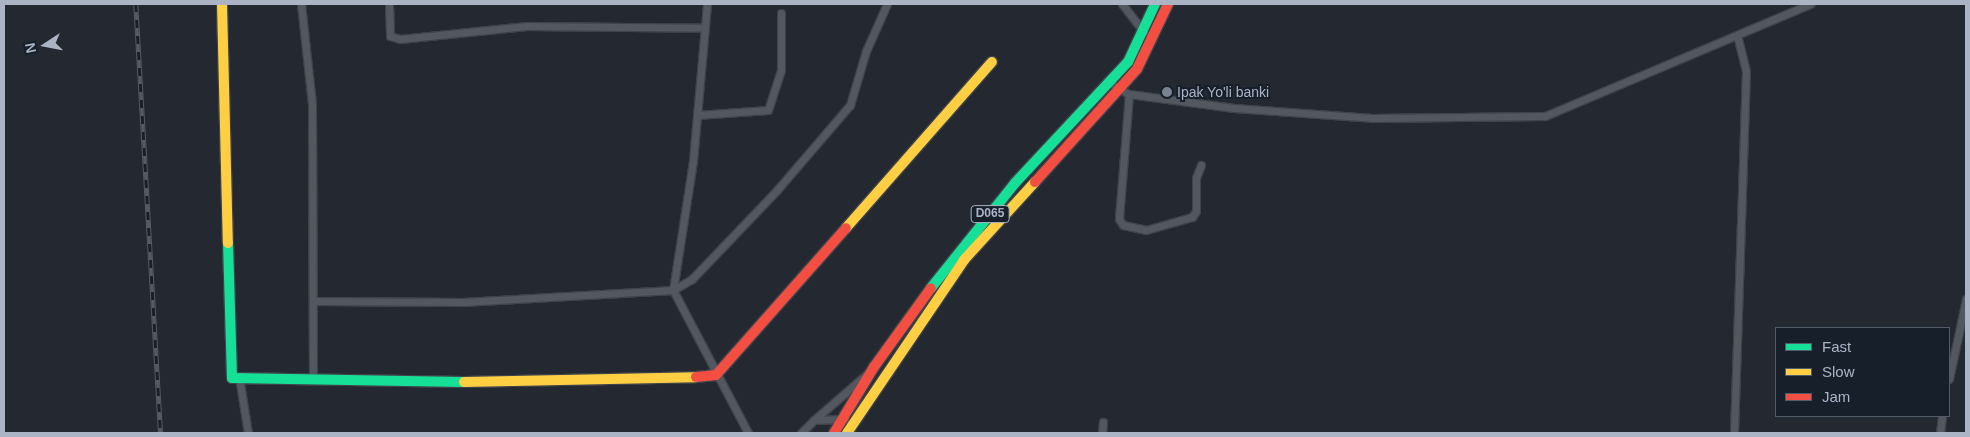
<!DOCTYPE html>
<html>
<head>
<meta charset="utf-8">
<style>
  body { margin:0 }
  #map { position:relative; width:1970px; height:437px; overflow:hidden; background:#232831; font-family:Helvetica,sans-serif }
  div>[style] { position:absolute }
  .roads { filter:drop-shadow(1px 0 #3f434a) drop-shadow(-1px 0 #3f434a) drop-shadow(0 1px #3f434a) drop-shadow(0 -1px #3f434a) }
  .street>* { height:7px; margin:-3.5px; padding:0 3.5px; transform-origin:3.5px; border-radius:3.5px; background:#525760 }
  .fast>* { height:10px; margin:-5px; padding:0 5px; transform-origin:5px; border-radius:5px; background:#16e098 }
  .slow>* { height:10px; margin:-5px; padding:0 5px; transform-origin:5px; border-radius:5px; background:#ffcf43 }
  .jam>* { height:10px; margin:-5px; padding:0 5px; transform-origin:5px; border-radius:5px; background:#f24e42 }
  .rail>* { height:4.5px; margin-top:-2.25px; transform-origin:0; background:repeating-linear-gradient(90deg,#171f2b 0 8px,#565a63 0 16px); box-sizing:border-box; border-block:1px solid #565a63 }
  .dots>* { width:14px; height:14px; translate:-50% -50%; box-sizing:border-box; border:2px solid #171f2b; border-radius:50% }
  span { translate:-50% -50%; white-space:nowrap; text-align:center; line-height:1.15; -webkit-text-stroke:4px #171f2b; paint-order:stroke }
  .shield-label span { padding:1px 4px; background:#171f2b; border:1px solid; border-radius:4px; -webkit-text-stroke-width:0 }
  .shield-label { font-size:12px; color:#aab4c5; font-weight:700 }
  .poi-label { font-size:14px; color:#aab4c5 }
  .left { translate:0 -50%; text-align:left }
  .frame { position:absolute; inset:0; border:5px solid #aab4c5; pointer-events:none }
  .legend { position:absolute; left:1775px; top:327px; width:175px; height:90px; box-sizing:border-box; background:#171f2b; border:1px solid #525b69; margin:0; padding:6px 9px; list-style:none; font-size:15px; color:#aab4c5 }
  .legend li { display:flex; align-items:center; gap:10px; height:25px }
  .legend b { width:25px; border:1px solid #525b69 }
  .north { position:absolute; left:20px; top:20px; width:50px; height:50px; -webkit-text-stroke:4px #171f2b; paint-order:stroke; rotate:259deg; font-size:14px; font-weight:700; line-height:20px; text-align:center; color:#aab4c5 }
  .north::after { content:''; display:block; margin:auto; width:18px; height:22px; background:#aab4c5; clip-path:polygon(50% 0,100% 100%,50% 72%,0 100%) }
</style>
</head>
<body>
<div id="map">
  <div class="roads">
    <div class="street">
      <i style="left:301px;top:4px;width:101px;rotate:83.7deg"></i>
      <i style="left:312px;top:104px;width:274px;rotate:89.8deg"></i>
      <i style="left:389px;top:4px;width:32px;rotate:88deg"></i>
      <i style="left:390px;top:36px;width:10px;rotate:17deg"></i>
      <i style="left:400px;top:39px;width:127px;rotate:-5.9deg"></i>
      <i style="left:526px;top:26px;width:179px;rotate:0.6deg"></i>
      <i style="left:707px;top:4px;width:158px;rotate:95.1deg"></i>
      <i style="left:693px;top:161px;width:131px;rotate:98.8deg"></i>
      <i style="left:673px;top:290px;width:161px;rotate:62.3deg"></i>
      <i style="left:1122px;top:4px;width:36px;rotate:52deg"></i>
      <i style="left:1107px;top:81px;width:26px;rotate:31deg"></i>
      <i style="left:1129px;top:94px;width:106px;rotate:7.6deg"></i>
      <i style="left:1234px;top:108px;width:138px;rotate:4.1deg"></i>
      <i style="left:1372px;top:118px;width:173px;rotate:-0.7deg"></i>
      <i style="left:1545px;top:116px;width:288px;rotate:-22.9deg"></i>
      <i style="left:1129px;top:94px;width:125px;rotate:94.6deg"></i>
      <i style="left:1119px;top:219px;width:7px;rotate:56deg"></i>
      <i style="left:1123px;top:225px;width:24px;rotate:12deg"></i>
      <i style="left:1146px;top:230px;width:48px;rotate:-15.8deg"></i>
      <i style="left:1192px;top:217px;width:7px;rotate:-56deg"></i>
      <i style="left:1196px;top:211px;width:33px;rotate:-90deg"></i>
      <i style="left:1196px;top:178px;width:14px;rotate:-69deg"></i>
      <i style="left:697px;top:115px;width:71px;rotate:-4deg"></i>
      <i style="left:768px;top:110px;width:42px;rotate:-72deg"></i>
      <i style="left:781px;top:70px;width:57px;rotate:-90deg"></i>
      <i style="left:314px;top:301px;width:149px;rotate:0.4deg"></i>
      <i style="left:463px;top:302px;width:210px;rotate:-3.3deg"></i>
      <i style="left:673px;top:290px;width:22px;rotate:-30deg"></i>
      <i style="left:692px;top:279px;width:123px;rotate:-46.3deg"></i>
      <i style="left:777px;top:190px;width:112px;rotate:-49.3deg"></i>
      <i style="left:850px;top:105px;width:56px;rotate:-73.5deg"></i>
      <i style="left:866px;top:51px;width:51px;rotate:-65.9deg"></i>
      <i style="left:239px;top:377px;width:57px;rotate:80.9deg"></i>
      <i style="left:1949px;top:379px;width:82px;rotate:-78deg"></i>
      <i style="left:814px;top:420px;width:72px;rotate:-41deg"></i>
      <i style="left:801px;top:433px;width:18px;rotate:-45deg"></i>
      <i style="left:814px;top:420px;width:31px;rotate:-2deg"></i>
      <i style="left:1102px;top:433px;width:11px;rotate:-85deg"></i>
      <i style="left:1734px;top:433px;width:362px;rotate:-88.1deg"></i>
      <i style="left:1746px;top:71px;width:36px;rotate:-104deg"></i>
      <i style="left:1940px;top:433px;width:17px;rotate:-83deg"></i>
    </div>
    <div class="fast">
      <i style="left:228px;top:243px;width:135px;rotate:88.3deg"></i>
      <i style="left:232px;top:378px;width:232px;rotate:1deg"></i>
      <i style="left:931px;top:288px;width:134px;rotate:-51.3deg"></i>
      <i style="left:1015px;top:183px;width:166px;rotate:-47deg"></i>
      <i style="left:1128px;top:62px;width:64px;rotate:-65deg"></i>
    </div>
    <div class="slow">
      <i style="left:222px;top:4px;width:239px;rotate:88.6deg"></i>
      <i style="left:846px;top:228px;width:221px;rotate:-48.7deg"></i>
      <i style="left:464px;top:382px;width:232px;rotate:-1.2deg"></i>
      <i style="left:847px;top:433px;width:209px;rotate:-55.9deg"></i>
      <i style="left:964px;top:260px;width:105px;rotate:-47.7deg"></i>
    </div>
    <div class="jam">
      <i style="left:1035px;top:182px;width:152px;rotate:-47.9deg"></i>
      <i style="left:1137px;top:69px;width:72px;rotate:-64.5deg"></i>
      <i style="left:696px;top:377px;width:20px;rotate:-6deg"></i>
      <i style="left:716px;top:375px;width:196px;rotate:-48.5deg"></i>
      <i style="left:834px;top:433px;width:77px;rotate:-58.8deg"></i>
      <i style="left:874px;top:367px;width:97px;rotate:-54.2deg"></i>
    </div>
  </div>
  <div class="rail">
    <i style="left:136px;top:4px;width:430px;rotate:86.7deg"></i>
  </div>
  <div class="dots">
    <i style="left:1167px;top:92px;background:#7b8391"></i>
  </div>
  <div class="shield-label">
    <span style="left:990px;top:214px">D065</span>
  </div>
  <div class="poi-label">
    <span class="left" style="left:1177px;top:92px">Ipak Yo'li banki</span>
  </div>
  <div class="frame"></div>
  <ul class="legend">
  <li><b style="height:6px;background:#16e098"></b>Fast</li>
  <li><b style="height:6px;background:#ffcf43"></b>Slow</li>
  <li><b style="height:6px;background:#f24e42"></b>Jam</li>
  </ul>
  <div class="north">N</div>
</div>
</body>
</html>
